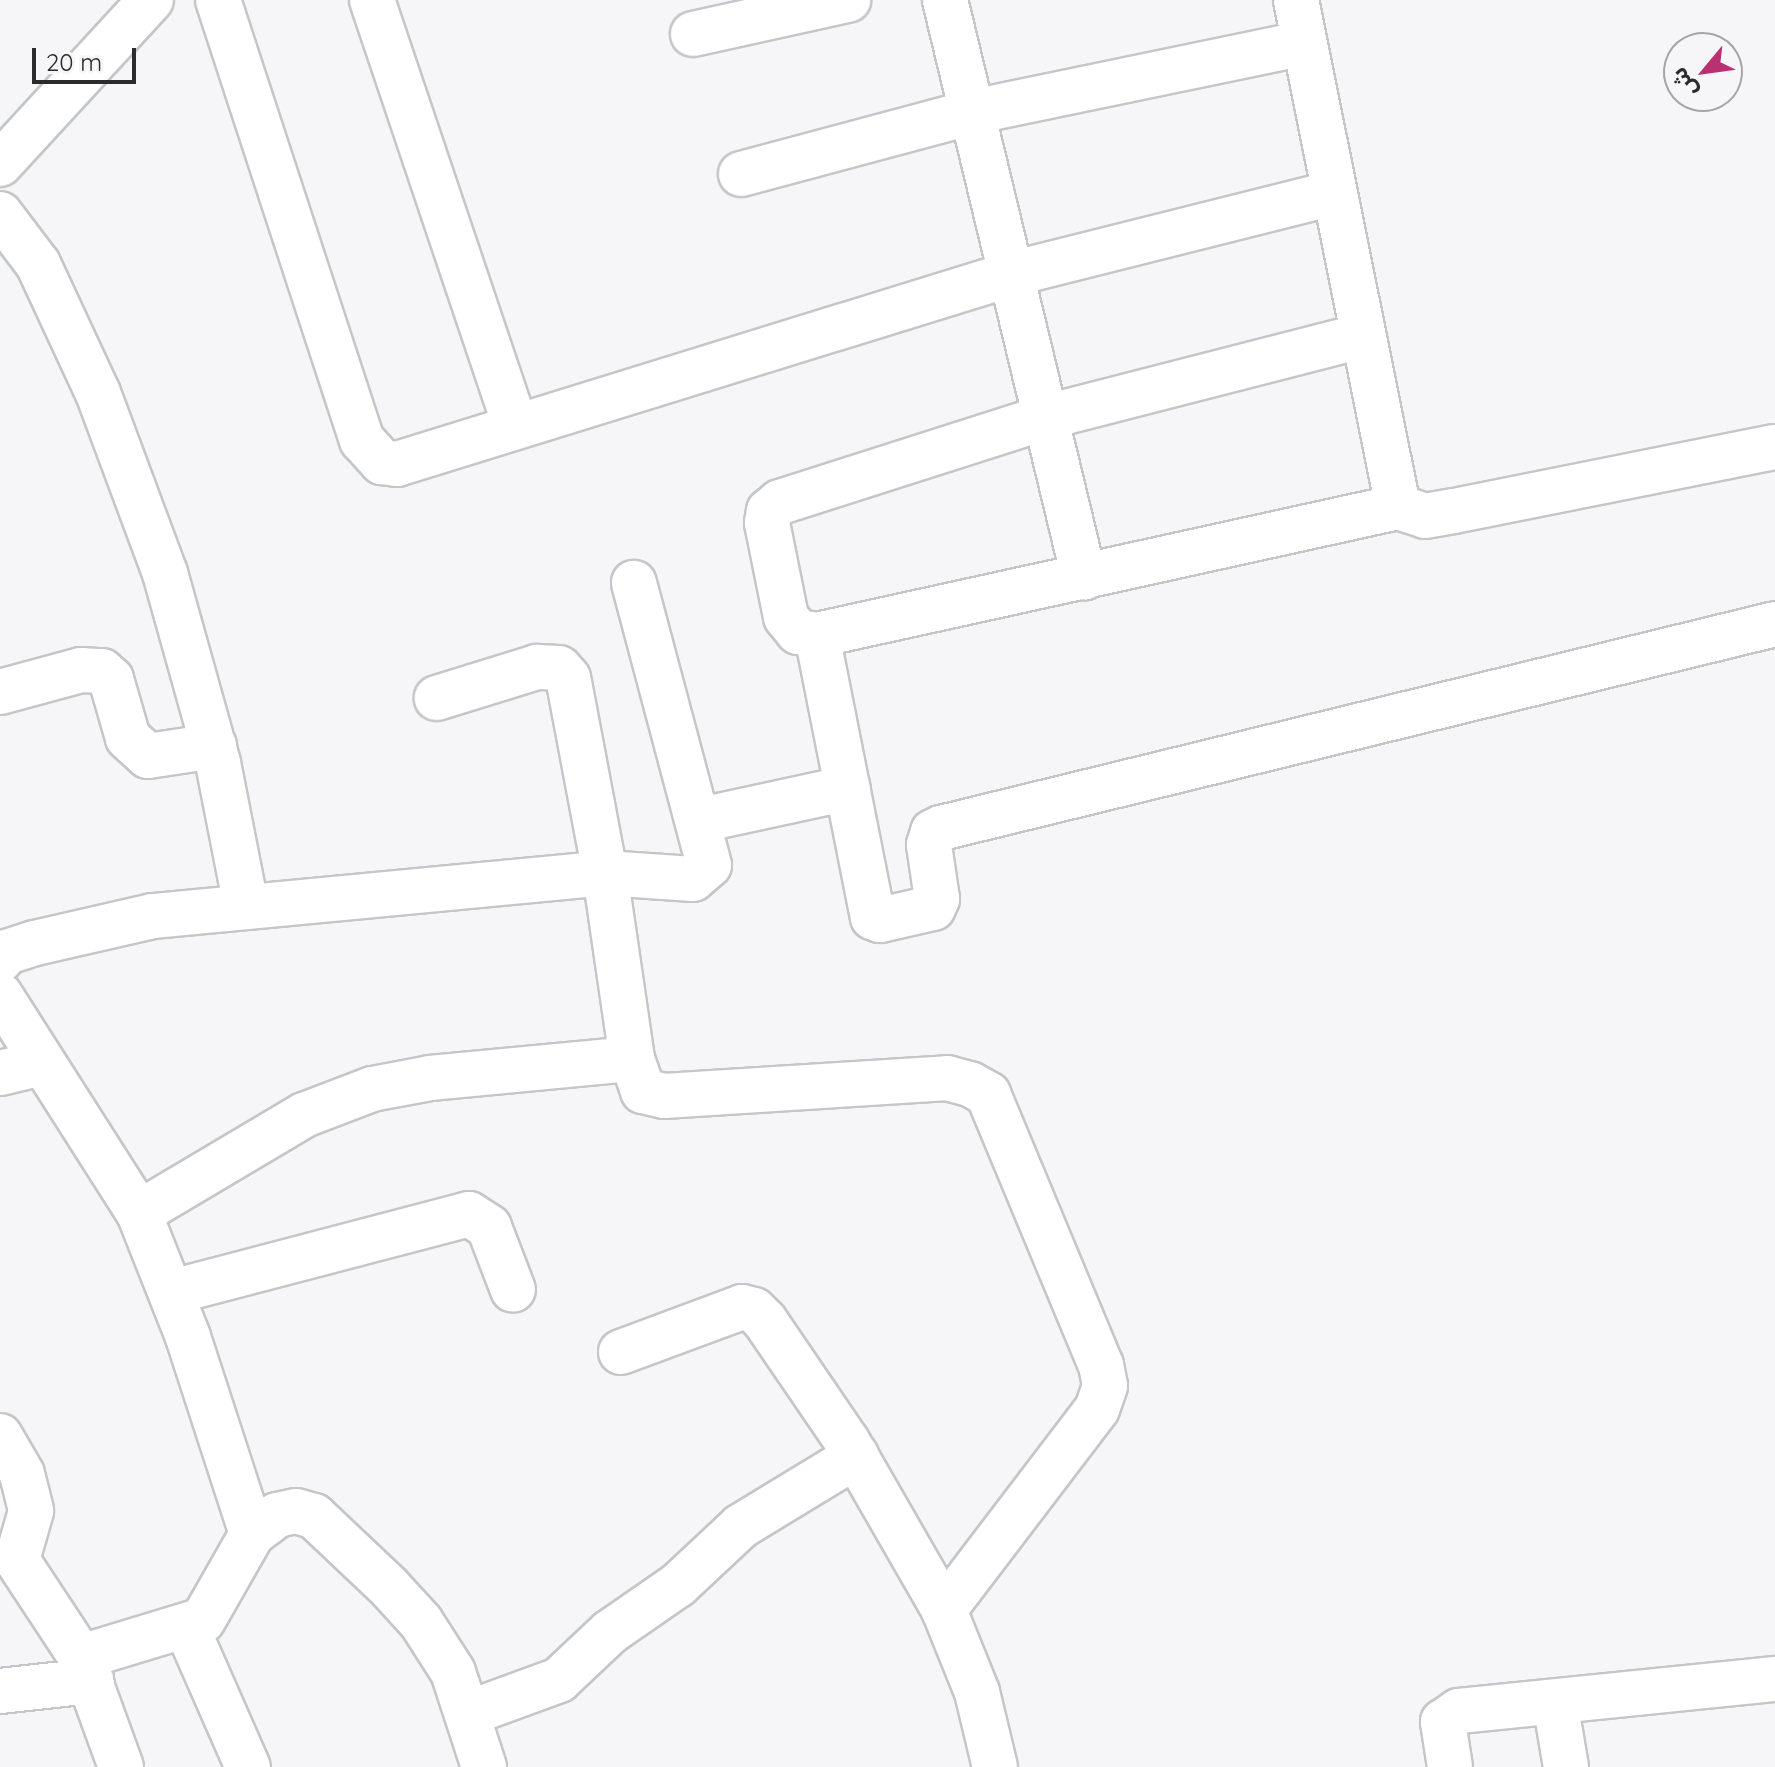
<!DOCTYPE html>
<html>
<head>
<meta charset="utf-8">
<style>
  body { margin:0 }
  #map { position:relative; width:1775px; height:1767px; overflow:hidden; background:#f6f6f8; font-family:Quicksand,"Noto Sans Arabic",sans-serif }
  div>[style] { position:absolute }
  .roads { filter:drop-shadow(2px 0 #c5c6c8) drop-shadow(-2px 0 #c5c6c8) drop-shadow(0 2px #c5c6c8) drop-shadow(0 -2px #c5c6c8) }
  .minor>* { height:44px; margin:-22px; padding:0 22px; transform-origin:22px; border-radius:22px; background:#fff }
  span { translate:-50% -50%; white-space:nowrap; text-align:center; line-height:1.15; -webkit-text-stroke:8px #f6f6f8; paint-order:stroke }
  .north { position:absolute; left:1663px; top:32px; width:80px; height:80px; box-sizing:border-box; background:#f6f6f8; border:2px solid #a5a5a6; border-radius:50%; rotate:241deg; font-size:22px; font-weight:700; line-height:32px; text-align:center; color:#2b2b2c }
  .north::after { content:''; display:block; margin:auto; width:28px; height:36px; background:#b93171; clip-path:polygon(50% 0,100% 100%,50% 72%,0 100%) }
  .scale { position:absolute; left:32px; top:48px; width:104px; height:36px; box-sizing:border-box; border:4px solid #2b2b2c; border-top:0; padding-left:10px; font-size:24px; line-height:28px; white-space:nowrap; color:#2b2b2c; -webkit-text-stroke:6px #f6f6f8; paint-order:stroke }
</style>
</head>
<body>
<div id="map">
  <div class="roads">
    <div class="minor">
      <i style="left:218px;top:0;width:463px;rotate:71.9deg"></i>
      <i style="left:362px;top:440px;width:30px;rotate:48deg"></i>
      <i style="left:382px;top:462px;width:15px;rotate:8deg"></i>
      <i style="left:397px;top:464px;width:643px;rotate:-17.19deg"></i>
      <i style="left:1011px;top:274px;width:333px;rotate:-14.1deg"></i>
      <i style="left:372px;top:0;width:448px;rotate:71.4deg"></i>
      <i style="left:945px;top:0;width:594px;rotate:76.46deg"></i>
      <i style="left:1296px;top:0;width:517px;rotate:78.62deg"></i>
      <i style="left:1398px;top:507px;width:28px;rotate:18deg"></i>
      <i style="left:1425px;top:516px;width:29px;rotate:-10deg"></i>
      <i style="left:1454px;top:511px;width:327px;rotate:-11.3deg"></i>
      <i style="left:693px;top:34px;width:159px;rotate:-12.4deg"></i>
      <i style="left:0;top:164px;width:223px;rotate:-47.4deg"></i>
      <i style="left:741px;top:174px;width:239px;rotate:-15deg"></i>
      <i style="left:972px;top:112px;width:339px;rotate:-11.7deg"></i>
      <i style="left:0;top:214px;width:63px;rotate:52.8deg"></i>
      <i style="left:38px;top:264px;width:142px;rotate:65.1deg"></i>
      <i style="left:98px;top:393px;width:192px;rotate:69.6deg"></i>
      <i style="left:165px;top:573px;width:197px;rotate:74.4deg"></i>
      <i style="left:218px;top:763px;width:146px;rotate:78.9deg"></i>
      <i style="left:1398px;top:507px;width:595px;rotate:167.58deg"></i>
      <i style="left:817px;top:635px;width:288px;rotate:78.8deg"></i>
      <i style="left:873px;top:917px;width:8px;rotate:23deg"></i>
      <i style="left:880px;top:920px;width:54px;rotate:-12.8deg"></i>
      <i style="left:933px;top:908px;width:10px;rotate:-66deg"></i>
      <i style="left:937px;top:899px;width:55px;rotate:-98.4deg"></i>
      <i style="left:929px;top:845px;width:14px;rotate:-73deg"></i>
      <i style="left:933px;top:832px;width:9px;rotate:-27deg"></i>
      <i style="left:941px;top:828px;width:859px;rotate:-13.74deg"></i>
      <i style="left:817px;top:635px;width:19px;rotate:-171deg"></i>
      <i style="left:798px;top:632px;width:19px;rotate:-129deg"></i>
      <i style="left:786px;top:617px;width:96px;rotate:-101.4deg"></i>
      <i style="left:767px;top:523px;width:12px;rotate:-81deg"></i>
      <i style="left:769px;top:511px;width:14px;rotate:-39deg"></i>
      <i style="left:780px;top:502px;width:279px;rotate:-17.7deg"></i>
      <i style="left:1046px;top:417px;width:326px;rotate:-14.4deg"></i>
      <i style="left:0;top:692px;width:84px;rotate:-15.2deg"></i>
      <i style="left:81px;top:670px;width:21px;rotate:3deg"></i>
      <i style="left:102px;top:671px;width:12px;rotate:42deg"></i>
      <i style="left:111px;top:679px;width:61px;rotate:73.9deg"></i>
      <i style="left:128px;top:738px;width:27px;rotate:42deg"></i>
      <i style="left:148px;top:756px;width:67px;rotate:-8.6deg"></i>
      <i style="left:700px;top:820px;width:151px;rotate:-12.2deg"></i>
      <i style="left:0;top:960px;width:11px;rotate:-49deg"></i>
      <i style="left:7px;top:952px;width:29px;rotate:-18deg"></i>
      <i style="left:35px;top:943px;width:121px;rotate:-12.9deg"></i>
      <i style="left:153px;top:916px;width:454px;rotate:-5.4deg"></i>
      <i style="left:605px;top:873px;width:198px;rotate:-100.7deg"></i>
      <i style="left:568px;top:678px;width:13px;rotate:-132deg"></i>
      <i style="left:559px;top:668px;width:22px;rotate:-177deg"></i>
      <i style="left:537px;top:667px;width:105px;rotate:162.8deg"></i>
      <i style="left:0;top:995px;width:259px;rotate:57.5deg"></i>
      <i style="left:139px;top:1213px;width:133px;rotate:68.4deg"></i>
      <i style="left:188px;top:1337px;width:207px;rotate:72deg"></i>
      <i style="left:252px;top:1534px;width:31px;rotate:-37deg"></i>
      <i style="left:277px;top:1515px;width:19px;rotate:-12deg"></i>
      <i style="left:296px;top:1511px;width:19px;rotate:16deg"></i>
      <i style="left:314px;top:1516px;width:103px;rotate:43.4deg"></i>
      <i style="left:389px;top:1587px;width:47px;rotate:47.6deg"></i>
      <i style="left:421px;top:1622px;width:59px;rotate:57.4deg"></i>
      <i style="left:453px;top:1672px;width:100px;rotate:71.9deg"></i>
      <i style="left:632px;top:1059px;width:188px;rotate:-98.3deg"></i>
      <i style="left:605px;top:873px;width:88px;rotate:3.9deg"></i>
      <i style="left:693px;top:879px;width:21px;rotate:-41deg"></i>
      <i style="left:709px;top:865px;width:292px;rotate:-104.9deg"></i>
      <i style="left:0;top:1073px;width:43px;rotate:-13.4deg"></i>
      <i style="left:139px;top:1213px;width:192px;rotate:-30.7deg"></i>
      <i style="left:304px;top:1115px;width:73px;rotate:-20.9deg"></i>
      <i style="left:372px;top:1089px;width:59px;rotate:-10.7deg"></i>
      <i style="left:430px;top:1078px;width:203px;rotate:-5.4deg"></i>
      <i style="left:632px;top:1059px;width:34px;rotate:71deg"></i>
      <i style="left:643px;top:1091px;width:22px;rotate:13deg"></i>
      <i style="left:664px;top:1096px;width:284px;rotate:-3.6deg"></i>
      <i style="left:947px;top:1078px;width:24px;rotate:15deg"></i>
      <i style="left:970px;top:1084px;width:21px;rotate:29deg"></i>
      <i style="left:988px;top:1094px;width:294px;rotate:67.4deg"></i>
      <i style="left:1101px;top:1365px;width:21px;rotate:79deg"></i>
      <i style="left:1105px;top:1386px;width:24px;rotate:109deg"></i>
      <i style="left:1097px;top:1409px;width:253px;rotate:127.3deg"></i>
      <i style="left:172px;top:1292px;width:307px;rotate:-14.7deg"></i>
      <i style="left:469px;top:1214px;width:24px;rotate:33deg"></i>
      <i style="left:489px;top:1227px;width:67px;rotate:69.1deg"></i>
      <i style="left:621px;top:1352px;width:129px;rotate:-20.4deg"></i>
      <i style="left:742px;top:1307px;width:12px;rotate:14deg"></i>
      <i style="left:754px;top:1310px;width:16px;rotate:45deg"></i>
      <i style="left:765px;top:1321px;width:145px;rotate:55.7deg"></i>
      <i style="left:847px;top:1441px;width:195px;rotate:60.1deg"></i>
      <i style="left:944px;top:1610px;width:88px;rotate:68.1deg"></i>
      <i style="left:977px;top:1692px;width:77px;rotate:76.5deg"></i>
      <i style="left:0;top:1436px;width:44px;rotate:59.9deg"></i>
      <i style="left:22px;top:1474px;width:38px;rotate:76deg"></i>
      <i style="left:31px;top:1511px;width:51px;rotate:105.9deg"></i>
      <i style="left:17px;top:1560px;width:116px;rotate:56.6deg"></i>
      <i style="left:81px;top:1657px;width:117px;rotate:70deg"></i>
      <i style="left:186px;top:1626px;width:154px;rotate:66.3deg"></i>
      <i style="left:81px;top:1657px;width:127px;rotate:-16.9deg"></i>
      <i style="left:203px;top:1620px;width:99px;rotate:-60.3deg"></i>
      <i style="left:0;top:1691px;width:92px;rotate:-6.3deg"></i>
      <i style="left:1555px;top:1702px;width:66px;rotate:80.4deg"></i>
      <i style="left:469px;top:1713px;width:96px;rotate:-20.1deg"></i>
      <i style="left:559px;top:1680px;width:70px;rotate:-43.3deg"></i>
      <i style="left:610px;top:1632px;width:83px;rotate:-34.7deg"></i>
      <i style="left:678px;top:1585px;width:86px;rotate:-43.1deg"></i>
      <i style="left:741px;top:1526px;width:135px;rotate:-31.3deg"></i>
      <i style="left:1450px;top:1767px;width:46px;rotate:-98.8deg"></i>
      <i style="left:1443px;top:1722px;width:19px;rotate:-35deg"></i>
      <i style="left:1459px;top:1711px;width:318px;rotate:-5.8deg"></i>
    </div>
  </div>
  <div class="north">ش</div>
  <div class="scale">20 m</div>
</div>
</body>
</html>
